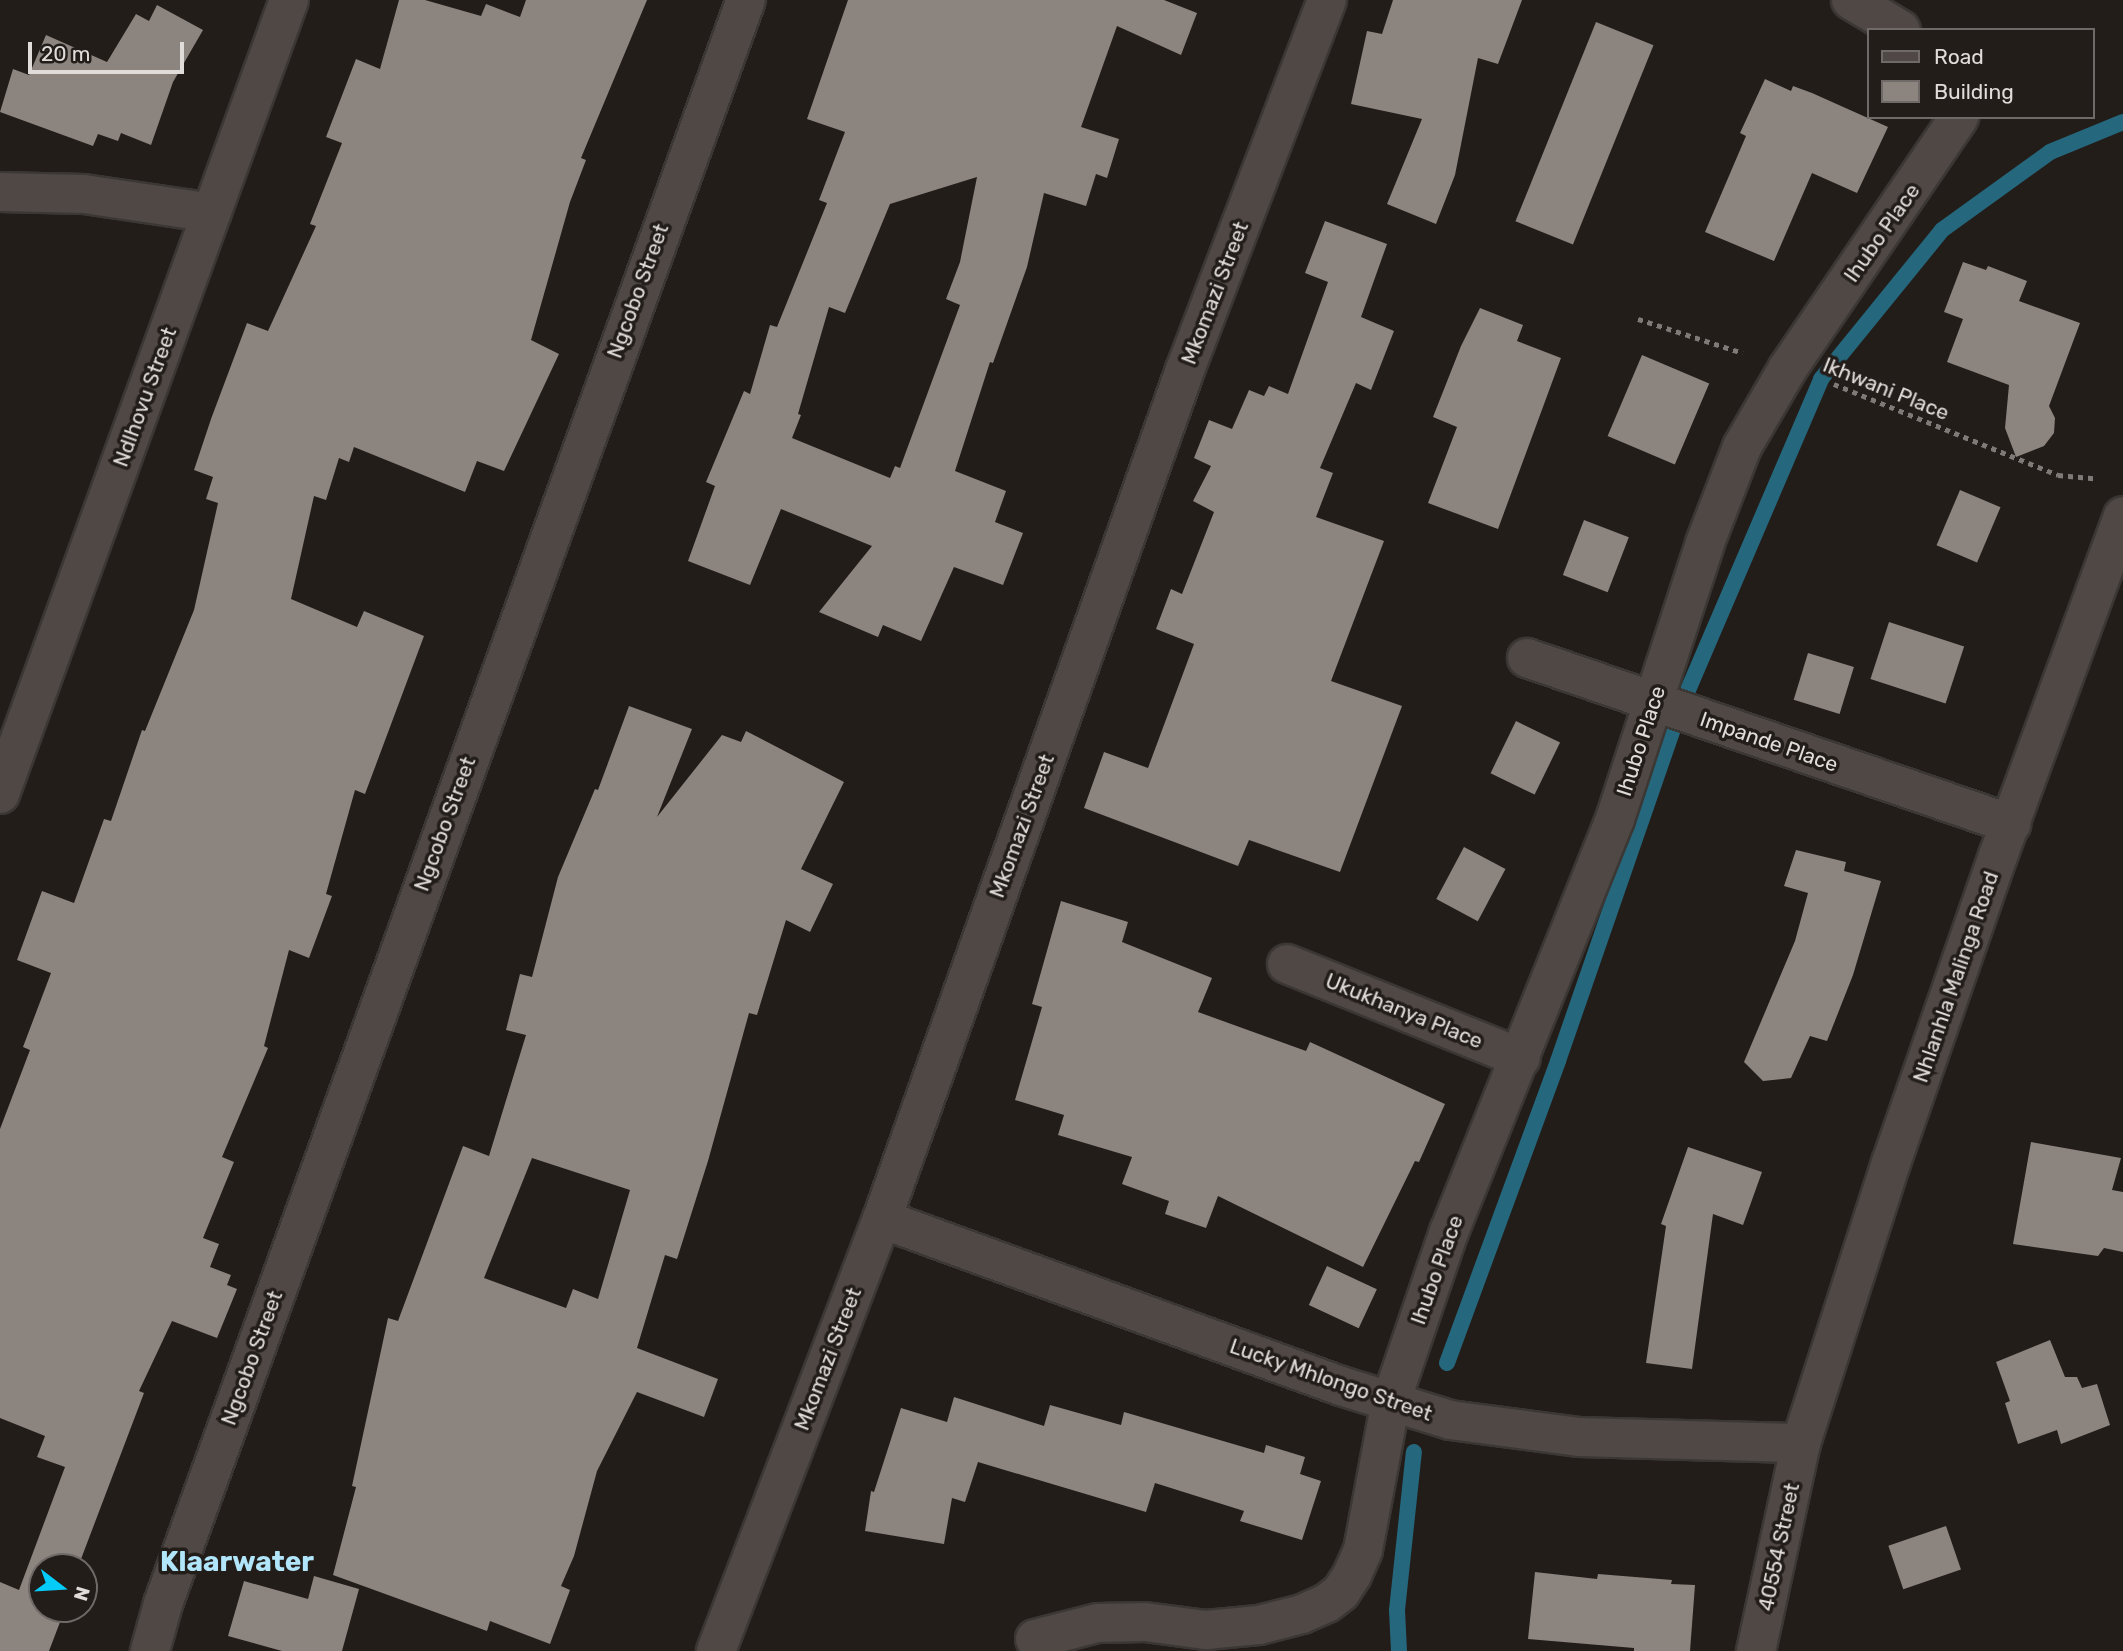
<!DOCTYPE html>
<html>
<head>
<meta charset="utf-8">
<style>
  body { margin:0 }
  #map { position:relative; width:2123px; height:1651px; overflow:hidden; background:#231d1a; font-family:Rubik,sans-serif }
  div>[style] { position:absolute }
  .stream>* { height:16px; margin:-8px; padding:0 8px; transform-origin:8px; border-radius:8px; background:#25677c }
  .building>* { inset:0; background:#8b847f; transform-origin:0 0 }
  .path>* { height:4.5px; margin-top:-2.25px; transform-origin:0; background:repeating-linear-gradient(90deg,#7f7a77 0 5px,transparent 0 10px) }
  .roads { filter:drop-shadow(2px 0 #3b3734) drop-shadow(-2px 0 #3b3734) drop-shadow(0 2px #3b3734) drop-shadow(0 -2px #3b3734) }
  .street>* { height:38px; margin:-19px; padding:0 19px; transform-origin:19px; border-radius:19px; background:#4f4844 }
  span { translate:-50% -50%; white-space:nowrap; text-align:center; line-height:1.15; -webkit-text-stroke:7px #231d1a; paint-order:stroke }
  .street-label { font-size:21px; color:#e0dcda }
  .district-label { font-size:28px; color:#b1e5f9; font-weight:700 }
  .legend { position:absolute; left:1867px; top:28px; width:228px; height:91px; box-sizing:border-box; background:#231d1a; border:2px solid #6f6967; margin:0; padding:9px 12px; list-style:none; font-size:21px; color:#e0dcda }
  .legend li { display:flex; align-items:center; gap:14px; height:35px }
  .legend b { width:35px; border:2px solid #6f6967 }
  .north { position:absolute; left:28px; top:1553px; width:70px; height:70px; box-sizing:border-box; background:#231d1a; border:2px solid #6f6967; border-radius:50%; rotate:107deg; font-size:19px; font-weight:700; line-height:28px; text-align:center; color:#e0dcda }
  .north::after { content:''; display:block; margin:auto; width:24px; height:32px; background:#05cbf9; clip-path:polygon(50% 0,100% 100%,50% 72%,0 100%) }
  .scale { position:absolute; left:28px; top:42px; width:156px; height:32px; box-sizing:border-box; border:4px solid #e0dcda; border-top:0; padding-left:9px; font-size:21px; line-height:24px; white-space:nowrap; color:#e0dcda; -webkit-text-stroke:5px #231d1a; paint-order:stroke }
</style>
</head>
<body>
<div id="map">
  <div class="stream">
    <i style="left:1447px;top:1363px;width:322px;rotate:-69.8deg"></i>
    <i style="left:1558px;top:1061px;width:370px;rotate:-70.9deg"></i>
    <i style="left:1679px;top:711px;width:361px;rotate:-66.8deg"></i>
    <i style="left:1821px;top:379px;width:192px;rotate:-50.9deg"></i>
    <i style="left:1942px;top:230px;width:133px;rotate:-35.8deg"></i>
    <i style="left:2050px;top:152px;width:79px;rotate:-22.3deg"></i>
    <i style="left:1399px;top:1651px;width:41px;rotate:-92.8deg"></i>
    <i style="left:1397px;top:1610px;width:159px;rotate:-83.9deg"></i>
  </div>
  <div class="building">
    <i style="clip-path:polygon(399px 0,425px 0,481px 16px,486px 4px,520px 17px,526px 0,647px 0,581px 158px,586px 160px,570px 202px,531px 340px,559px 354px,504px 471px,477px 461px,465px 492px,354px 447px,349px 462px,339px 458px,326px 500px,314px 496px,291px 599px,357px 627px,364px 611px,424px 636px,365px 794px,355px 790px,326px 894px,332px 896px,309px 958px,289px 950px,264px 1046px,268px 1048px,222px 1157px,234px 1162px,203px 1238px,219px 1244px,210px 1267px,231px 1275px,227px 1285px,237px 1289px,217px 1338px,172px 1321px,139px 1391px,144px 1393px,78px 1567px,42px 1567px,42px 1609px,65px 1609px,49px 1651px,0 1651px,0 1582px,19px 1590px,65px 1467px,37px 1457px,45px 1436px,0 1418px,0 1129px,30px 1050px,23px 1047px,51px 973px,17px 960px,42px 891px,74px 903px,104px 819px,111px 821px,142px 730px,145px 731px,194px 610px,218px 503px,206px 499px,213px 477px,194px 470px,211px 419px,247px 323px,268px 331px,316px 226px,310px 224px,342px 143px,326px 137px,356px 59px,380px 69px)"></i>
    <i style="clip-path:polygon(evenodd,848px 0,1164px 0,1197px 13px,1181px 55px,1117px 26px,1081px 127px,1119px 139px,1107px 178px,1096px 174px,1086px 206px,1044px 193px,1027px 267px,993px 363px,990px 362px,955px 471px,1006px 491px,995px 522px,1023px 533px,1003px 585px,954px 567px,921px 641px,883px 625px,878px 637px,819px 612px,872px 546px,781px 509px,750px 585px,688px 561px,715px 486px,706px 482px,744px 391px,750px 394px,770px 325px,777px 327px,827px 203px,819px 200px,845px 132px,807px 119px,848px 0,977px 177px,960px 262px,946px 299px,960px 305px,900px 468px,895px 466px,890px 478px,792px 438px,801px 415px,798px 414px,829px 307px,845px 313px,890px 204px,977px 177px)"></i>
    <i style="clip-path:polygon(1393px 0,1522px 0,1498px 64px,1478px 58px,1455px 175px,1436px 224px,1387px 204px,1422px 119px,1351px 104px,1367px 31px,1382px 34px)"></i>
    <i style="clip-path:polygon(157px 5px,203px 30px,173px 82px,151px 145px,121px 133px,118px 141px,98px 134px,93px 146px,0 112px,13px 69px,29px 75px,46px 35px,107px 62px,136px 14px,149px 21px)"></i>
    <i style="left:1596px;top:22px;width:62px;height:215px;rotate:22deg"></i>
    <i style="clip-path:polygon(1765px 79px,1791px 91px,1793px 86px,1812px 93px,1888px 127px,1857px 193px,1812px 173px,1774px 261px,1705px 232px,1746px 136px,1740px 133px)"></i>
    <i style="clip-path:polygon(1325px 221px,1387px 244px,1361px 317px,1394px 331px,1371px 390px,1356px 383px,1320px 468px,1333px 473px,1316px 517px,1384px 541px,1331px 681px,1402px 706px,1340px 872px,1249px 840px,1238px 866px,1084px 808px,1104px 752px,1148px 768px,1194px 644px,1156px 629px,1171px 589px,1182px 594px,1214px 512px,1193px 501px,1211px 466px,1194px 458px,1209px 420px,1232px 429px,1249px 390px,1264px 396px,1269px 386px,1288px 394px,1328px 282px,1305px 273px)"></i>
    <i style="clip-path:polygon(1963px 262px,1986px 270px,1988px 266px,2027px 281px,2019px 301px,2080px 323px,2049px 406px,2055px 418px,2054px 433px,2044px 446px,2016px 457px,2005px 428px,2009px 385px,1947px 362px,1963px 319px,1944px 312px)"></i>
    <i style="clip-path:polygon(1480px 308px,1523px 325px,1517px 341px,1561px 358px,1498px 529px,1428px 503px,1457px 427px,1433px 417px,1461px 346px)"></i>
    <i style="left:1642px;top:355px;width:73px;height:88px;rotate:23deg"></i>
    <i style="left:1960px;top:490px;width:44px;height:60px;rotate:23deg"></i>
    <i style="left:1584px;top:520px;width:48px;height:59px;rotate:21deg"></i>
    <i style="left:1889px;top:622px;width:79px;height:60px;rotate:18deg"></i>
    <i style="left:1808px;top:653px;width:48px;height:49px;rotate:17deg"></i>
    <i style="clip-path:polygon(evenodd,629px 706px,692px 729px,657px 817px,722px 735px,741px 742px,746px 731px,844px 782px,801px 869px,833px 884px,810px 932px,786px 920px,757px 1015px,749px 1013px,708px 1161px,677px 1259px,665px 1255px,637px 1348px,718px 1379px,704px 1417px,637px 1392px,597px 1471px,574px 1556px,561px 1586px,570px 1590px,550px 1644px,490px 1621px,487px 1631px,333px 1575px,356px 1487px,352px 1486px,388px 1318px,398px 1321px,463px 1146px,489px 1156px,526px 1035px,506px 1030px,520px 974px,532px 977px,558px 877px,595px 789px,598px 790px,629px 706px,532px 1158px,630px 1190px,598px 1299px,573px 1289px,566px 1308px,484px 1278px,532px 1158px)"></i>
    <i style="left:1516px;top:721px;width:49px;height:58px;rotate:26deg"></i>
    <i style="left:1464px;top:847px;width:47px;height:59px;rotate:28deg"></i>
    <i style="clip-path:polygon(1796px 850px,1846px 862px,1844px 871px,1881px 881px,1853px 975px,1827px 1041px,1810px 1036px,1791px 1078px,1763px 1081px,1744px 1062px,1795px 941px,1808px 893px,1784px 886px)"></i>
    <i style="clip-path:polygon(1061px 901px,1128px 922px,1122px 942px,1212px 978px,1198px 1012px,1306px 1051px,1310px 1042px,1445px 1104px,1419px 1162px,1415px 1161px,1363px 1267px,1218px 1196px,1206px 1228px,1165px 1214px,1169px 1201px,1122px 1184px,1132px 1157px,1058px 1135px,1064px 1115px,1015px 1100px,1042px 1007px,1032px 1004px)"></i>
    <i style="clip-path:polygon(2031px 1142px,2121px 1158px,2112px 1190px,2123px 1192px,2123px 1252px,2104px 1248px,2098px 1256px,2013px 1244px)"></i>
    <i style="clip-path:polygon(1688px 1147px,1762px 1172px,1743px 1225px,1713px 1214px,1692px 1369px,1646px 1363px,1666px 1226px,1661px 1224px)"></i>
    <i style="left:1327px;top:1266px;width:55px;height:43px;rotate:25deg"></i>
    <i style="clip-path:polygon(2050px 1340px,2065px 1377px,2077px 1377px,2082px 1388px,2097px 1384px,2110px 1425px,2061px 1444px,2057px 1430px,2018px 1444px,2005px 1403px,2010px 1401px,1996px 1362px)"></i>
    <i style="clip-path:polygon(954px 1397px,1044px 1426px,1050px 1405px,1121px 1425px,1124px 1412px,1264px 1453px,1266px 1445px,1305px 1457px,1300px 1474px,1321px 1481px,1302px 1540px,1240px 1521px,1244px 1511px,1155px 1483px,1146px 1512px,978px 1462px,965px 1502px,952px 1498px,944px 1544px,865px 1531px,871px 1491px,874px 1492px,901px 1408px,947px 1422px)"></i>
    <i style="left:1946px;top:1526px;width:46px;height:61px;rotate:71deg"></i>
    <i style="clip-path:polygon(1535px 1572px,1597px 1579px,1598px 1574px,1672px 1580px,1671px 1584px,1695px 1585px,1690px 1651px,1634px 1651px,1634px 1648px,1528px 1639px)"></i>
    <i style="clip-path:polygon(314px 1576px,359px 1589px,342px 1651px,282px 1651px,228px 1636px,244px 1581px,308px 1599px)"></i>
  </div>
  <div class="path">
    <i style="left:1638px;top:319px;width:110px;rotate:17.9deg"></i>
    <i style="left:1834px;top:384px;width:242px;rotate:22.1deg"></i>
    <i style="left:2058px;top:475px;width:36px;rotate:5deg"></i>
  </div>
  <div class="roads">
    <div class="street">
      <i style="left:1851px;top:0;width:58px;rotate:31deg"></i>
      <i style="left:0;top:192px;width:84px;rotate:1.4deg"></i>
      <i style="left:84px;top:194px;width:129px;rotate:8.4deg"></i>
      <i style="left:1527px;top:658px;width:512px;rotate:18.93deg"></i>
      <i style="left:0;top:794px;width:845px;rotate:-70deg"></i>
      <i style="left:1287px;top:964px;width:252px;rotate:21.9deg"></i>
      <i style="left:882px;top:1219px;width:488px;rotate:20deg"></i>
      <i style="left:1341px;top:1386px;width:114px;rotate:17.3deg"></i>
      <i style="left:1450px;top:1420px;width:131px;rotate:7.5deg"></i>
      <i style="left:1580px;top:1437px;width:221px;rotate:1.6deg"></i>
      <i style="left:1035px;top:1639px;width:65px;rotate:-14.3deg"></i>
      <i style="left:1098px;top:1623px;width:47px;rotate:-1.2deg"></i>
      <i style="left:1145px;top:1622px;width:62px;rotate:7.5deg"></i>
      <i style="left:1206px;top:1630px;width:53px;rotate:-5.4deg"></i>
      <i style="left:1259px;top:1625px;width:44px;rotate:-14.3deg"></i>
      <i style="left:1302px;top:1614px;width:27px;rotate:-24deg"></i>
      <i style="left:1327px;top:1603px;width:18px;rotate:-38deg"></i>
      <i style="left:1341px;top:1592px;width:20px;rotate:-57deg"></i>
      <i style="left:1352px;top:1575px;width:27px;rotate:-66deg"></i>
      <i style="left:1363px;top:1550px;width:152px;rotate:-79.4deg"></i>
      <i style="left:1391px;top:1401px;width:179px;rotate:-71.1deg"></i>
      <i style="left:1449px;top:1232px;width:445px;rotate:-68.1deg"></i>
      <i style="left:1615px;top:819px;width:290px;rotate:-71.9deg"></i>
      <i style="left:1705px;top:543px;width:103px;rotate:-68.9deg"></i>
      <i style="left:1742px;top:447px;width:91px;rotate:-59.8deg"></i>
      <i style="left:1788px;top:368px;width:304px;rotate:-55.7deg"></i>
      <i style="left:150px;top:1651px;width:49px;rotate:-74.5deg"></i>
      <i style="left:163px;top:1604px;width:1707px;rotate:-70.03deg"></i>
      <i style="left:716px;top:1651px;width:463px;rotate:-69deg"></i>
      <i style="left:882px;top:1219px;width:901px;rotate:-70.36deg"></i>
      <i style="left:1185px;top:370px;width:396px;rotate:-69deg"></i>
      <i style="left:1756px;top:1651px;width:213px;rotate:-77.8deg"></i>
      <i style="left:1801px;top:1443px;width:294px;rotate:-72.2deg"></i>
      <i style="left:1891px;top:1163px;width:325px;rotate:-70.8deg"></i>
      <i style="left:1998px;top:856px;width:362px;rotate:-69.8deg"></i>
    </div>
  </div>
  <div class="street-label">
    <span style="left:1882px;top:233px;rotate:-55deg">Ihubo Place</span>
    <span style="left:638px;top:291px;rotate:-70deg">Ngcobo Street</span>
    <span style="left:1215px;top:293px;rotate:-69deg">Mkomazi Street</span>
    <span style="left:1886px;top:389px;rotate:22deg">Ikhwani Place</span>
    <span style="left:145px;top:397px;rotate:-70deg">Ndlhovu Street</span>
    <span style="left:1641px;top:741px;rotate:-72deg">Ihubo Place</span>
    <span style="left:1769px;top:742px;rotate:19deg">Impande Place</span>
    <span style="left:445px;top:824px;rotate:-70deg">Ngcobo Street</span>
    <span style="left:1022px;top:826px;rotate:-70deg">Mkomazi Street</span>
    <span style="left:1956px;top:977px;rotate:-71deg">Nhlanhla Malinga Road</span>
    <span style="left:1404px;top:1011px;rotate:22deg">Ukukhanya Place</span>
    <span style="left:1437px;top:1270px;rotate:-70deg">Ihubo Place</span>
    <span style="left:252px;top:1358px;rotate:-70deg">Ngcobo Street</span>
    <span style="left:828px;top:1359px;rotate:-69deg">Mkomazi Street</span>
    <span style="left:1331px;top:1380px;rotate:19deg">Lucky Mhlongo Street</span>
    <span style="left:1779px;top:1547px;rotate:-78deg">40554 Street</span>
  </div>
  <div class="district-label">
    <span style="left:237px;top:1562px">Klaarwater</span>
  </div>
  <ul class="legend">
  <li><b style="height:9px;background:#4f4844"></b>Road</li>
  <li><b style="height:19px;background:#8b847f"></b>Building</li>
  </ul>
  <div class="north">N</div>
  <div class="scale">20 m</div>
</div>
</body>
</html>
